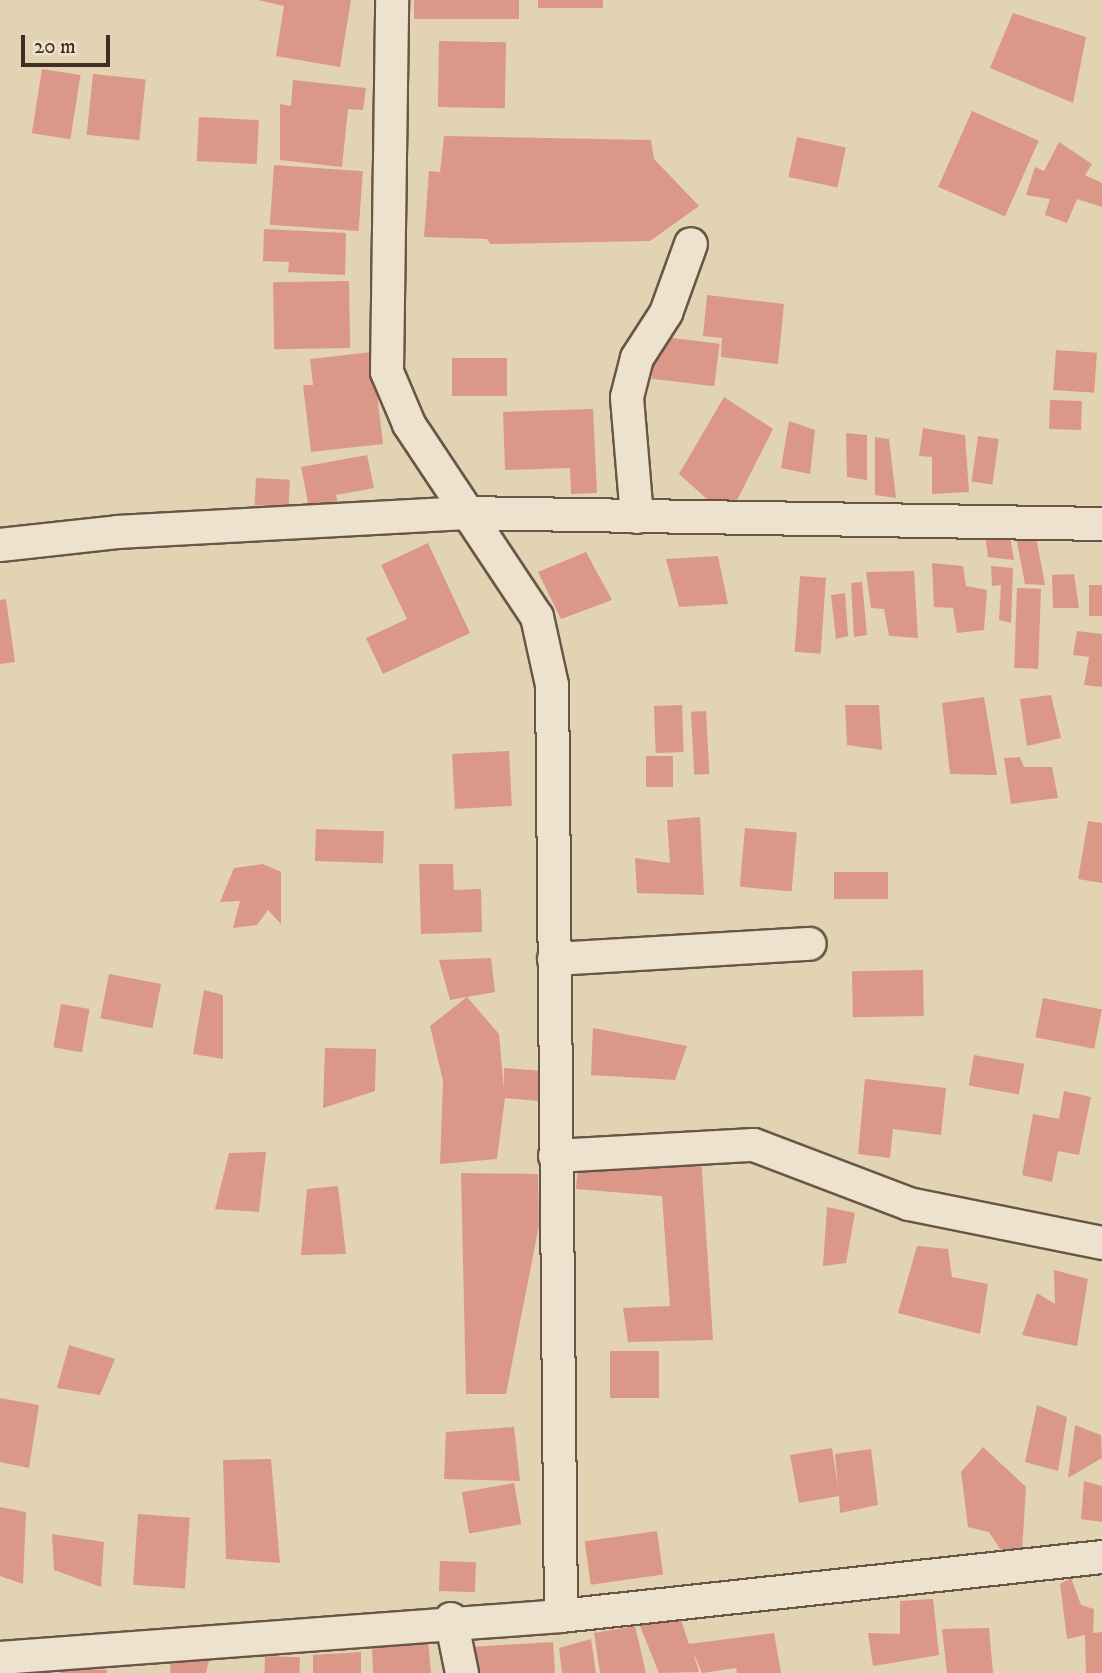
<!DOCTYPE html>
<html>
<head>
<meta charset="utf-8">
<style>
  body { margin:0 }
  #map { position:relative; width:1102px; height:1673px; overflow:hidden; background:#e2d3b2; font-family:"IM FELL DW Pica",serif }
  div>[style] { position:absolute }
  .building>* { inset:0; background:#db9888; transform-origin:0 0 }
  .roads { filter:drop-shadow(2px 0 #6a5648) drop-shadow(-2px 0 #6a5648) drop-shadow(0 2px #6a5648) drop-shadow(0 -2px #6a5648) }
  .minor>* { height:32px; margin:-16px; padding:0 16px; transform-origin:16px; border-radius:16px; background:#ece2cd }
  span { translate:-50% -50%; white-space:nowrap; text-align:center; line-height:1.15; -webkit-text-stroke:7px #ece2cd; paint-order:stroke }
  .scale { position:absolute; left:21px; top:35px; width:89px; height:32px; box-sizing:border-box; border:4px solid #422d25; border-top:0; padding-left:9px; font-size:21px; line-height:24px; white-space:nowrap; color:#422d25; -webkit-text-stroke:5px #ece2cd; paint-order:stroke }
</style>
</head>
<body>
<div id="map">
  <div class="building">
    <i style="clip-path:polygon(351px 0,340px 67px,276px 56px,284px 6px,258px 0)"></i>
    <i style="left:414px;top:0;width:105px;height:19px"></i>
    <i style="left:538px;top:0;width:65px;height:8px"></i>
    <i style="clip-path:polygon(1013px 13px,1086px 37px,1073px 103px,990px 68px)"></i>
    <i style="left:439px;top:41px;width:67px;height:66px;rotate:1deg"></i>
    <i style="left:42px;top:69px;width:39px;height:65px;rotate:9deg"></i>
    <i style="left:93px;top:74px;width:53px;height:61px;rotate:6deg"></i>
    <i style="clip-path:polygon(293px 80px,366px 88px,363px 110px,348px 109px,342px 167px,280px 160px,280px 104px,291px 106px)"></i>
    <i style="left:972px;top:111px;width:73px;height:83px;rotate:24deg"></i>
    <i style="left:199px;top:117px;width:60px;height:44px;rotate:3deg"></i>
    <i style="clip-path:polygon(444px 136px,651px 140px,654px 159px,699px 206px,650px 241px,490px 244px,487px 239px,424px 237px,429px 171px,440px 172px)"></i>
    <i style="left:797px;top:137px;width:50px;height:41px;rotate:12deg"></i>
    <i style="clip-path:polygon(1059px 142px,1092px 164px,1085px 175px,1102px 183px,1102px 207px,1077px 199px,1067px 223px,1045px 215px,1050px 199px,1026px 195px,1035px 167px,1044px 171px)"></i>
    <i style="left:274px;top:165px;width:89px;height:60px;rotate:4deg"></i>
    <i style="clip-path:polygon(264px 229px,346px 233px,345px 275px,288px 272px,289px 262px,263px 261px)"></i>
    <i style="left:349px;top:281px;width:67px;height:76px;rotate:89deg"></i>
    <i style="clip-path:polygon(707px 295px,784px 304px,778px 364px,721px 357px,722px 338px,703px 336px)"></i>
    <i style="left:657px;top:336px;width:63px;height:43px;rotate:7deg"></i>
    <i style="left:1056px;top:350px;width:41px;height:40px;rotate:4deg"></i>
    <i style="clip-path:polygon(372px 352px,383px 444px,311px 452px,303px 385px,313px 385px,310px 359px)"></i>
    <i style="left:452px;top:358px;width:55px;height:38px"></i>
    <i style="clip-path:polygon(724px 397px,773px 429px,728px 518px,679px 474px)"></i>
    <i style="left:1050px;top:400px;width:32px;height:29px;rotate:2deg"></i>
    <i style="clip-path:polygon(593px 409px,597px 493px,571px 494px,570px 468px,505px 470px,503px 412px)"></i>
    <i style="clip-path:polygon(789px 421px,815px 430px,810px 474px,781px 468px)"></i>
    <i style="clip-path:polygon(923px 428px,965px 435px,969px 492px,932px 494px,932px 457px,919px 456px)"></i>
    <i style="clip-path:polygon(846px 433px,867px 435px,867px 480px,847px 477px)"></i>
    <i style="left:978px;top:436px;width:21px;height:46px;rotate:8deg"></i>
    <i style="clip-path:polygon(875px 437px,889px 439px,896px 498px,875px 495px)"></i>
    <i style="clip-path:polygon(367px 455px,374px 488px,336px 495px,341px 517px,310px 513px,301px 467px)"></i>
    <i style="left:256px;top:478px;width:34px;height:27px;rotate:3deg"></i>
    <i style="clip-path:polygon(1035px 531px,1045px 585px,1025px 584px,1016px 537px)"></i>
    <i style="clip-path:polygon(985px 533px,1010px 536px,1014px 560px,988px 557px)"></i>
    <i style="clip-path:polygon(428px 543px,470px 633px,383px 674px,366px 638px,407px 619px,381px 565px)"></i>
    <i style="clip-path:polygon(586px 552px,612px 600px,561px 619px,538px 572px)"></i>
    <i style="clip-path:polygon(718px 556px,728px 604px,679px 607px,666px 559px)"></i>
    <i style="clip-path:polygon(932px 563px,963px 566px,966px 586px,987px 590px,984px 630px,957px 633px,953px 608px,934px 607px)"></i>
    <i style="clip-path:polygon(991px 566px,1013px 568px,1011px 623px,999px 620px,1001px 585px,992px 586px)"></i>
    <i style="clip-path:polygon(914px 571px,918px 638px,889px 636px,884px 609px,871px 608px,866px 572px)"></i>
    <i style="clip-path:polygon(1074px 574px,1079px 608px,1053px 608px,1052px 575px)"></i>
    <i style="left:800px;top:576px;width:26px;height:76px;rotate:4deg"></i>
    <i style="clip-path:polygon(862px 582px,867px 635px,854px 637px,851px 583px)"></i>
    <i style="left:1102px;top:585px;width:31px;height:13px;rotate:90deg"></i>
    <i style="left:1017px;top:588px;width:24px;height:80px;rotate:2deg"></i>
    <i style="clip-path:polygon(845px 593px,848px 636px,836px 639px,831px 595px)"></i>
    <i style="clip-path:polygon(6px 599px,15px 662px,0 664px,0 600px)"></i>
    <i style="clip-path:polygon(1077px 631px,1102px 634px,1102px 687px,1084px 685px,1089px 657px,1073px 655px)"></i>
    <i style="clip-path:polygon(1051px 695px,1061px 738px,1027px 746px,1020px 699px)"></i>
    <i style="clip-path:polygon(984px 697px,997px 775px,950px 774px,942px 703px)"></i>
    <i style="left:682px;top:705px;width:47px;height:28px;rotate:88deg"></i>
    <i style="clip-path:polygon(845px 705px,879px 705px,882px 750px,847px 745px)"></i>
    <i style="left:706px;top:711px;width:63px;height:15px;rotate:87deg"></i>
    <i style="left:509px;top:751px;width:55px;height:57px;rotate:87deg"></i>
    <i style="left:646px;top:756px;width:27px;height:31px"></i>
    <i style="clip-path:polygon(1020px 757px,1024px 767px,1052px 767px,1058px 798px,1011px 804px,1004px 758px)"></i>
    <i style="clip-path:polygon(700px 817px,704px 895px,637px 893px,635px 858px,670px 863px,667px 820px)"></i>
    <i style="clip-path:polygon(1088px 821px,1102px 823px,1102px 883px,1078px 879px)"></i>
    <i style="left:745px;top:828px;width:52px;height:59px;rotate:5deg"></i>
    <i style="left:316px;top:829px;width:68px;height:32px;rotate:2deg"></i>
    <i style="clip-path:polygon(263px 864px,281px 872px,281px 924px,268px 910px,257px 925px,233px 928px,240px 901px,220px 902px,234px 868px)"></i>
    <i style="clip-path:polygon(419px 864px,453px 864px,454px 890px,481px 889px,482px 932px,421px 934px)"></i>
    <i style="left:834px;top:872px;width:54px;height:27px"></i>
    <i style="clip-path:polygon(491px 958px,495px 992px,467px 997px,499px 1034px,504px 1090px,504px 1068px,543px 1071px,538px 1101px,505px 1098px,497px 1159px,440px 1164px,443px 1081px,430px 1026px,467px 997px,450px 1000px,439px 960px)"></i>
    <i style="left:923px;top:970px;width:46px;height:71px;rotate:89deg"></i>
    <i style="left:109px;top:974px;width:53px;height:45px;rotate:11deg"></i>
    <i style="clip-path:polygon(204px 990px,223px 995px,223px 1059px,193px 1054px)"></i>
    <i style="left:1043px;top:998px;width:60px;height:40px;rotate:11deg"></i>
    <i style="left:61px;top:1004px;width:29px;height:44px;rotate:10deg"></i>
    <i style="clip-path:polygon(593px 1028px,687px 1046px,675px 1080px,591px 1075px)"></i>
    <i style="clip-path:polygon(325px 1048px,376px 1049px,375px 1091px,323px 1108px)"></i>
    <i style="left:974px;top:1055px;width:51px;height:31px;rotate:10deg"></i>
    <i style="clip-path:polygon(865px 1079px,946px 1088px,941px 1135px,893px 1129px,890px 1158px,858px 1154px)"></i>
    <i style="clip-path:polygon(1064px 1091px,1091px 1097px,1079px 1155px,1058px 1151px,1052px 1182px,1022px 1175px,1033px 1114px,1059px 1119px)"></i>
    <i style="clip-path:polygon(266px 1152px,259px 1212px,215px 1209px,229px 1153px)"></i>
    <i style="clip-path:polygon(701px 1156px,713px 1340px,628px 1342px,623px 1308px,670px 1306px,662px 1196px,576px 1189px,578px 1164px)"></i>
    <i style="clip-path:polygon(461px 1173px,538px 1174px,539px 1225px,506px 1394px,466px 1394px)"></i>
    <i style="clip-path:polygon(338px 1186px,346px 1254px,301px 1255px,307px 1189px)"></i>
    <i style="clip-path:polygon(827px 1207px,855px 1213px,846px 1263px,823px 1266px)"></i>
    <i style="clip-path:polygon(917px 1246px,948px 1249px,952px 1277px,988px 1284px,980px 1334px,898px 1313px)"></i>
    <i style="clip-path:polygon(1054px 1270px,1088px 1279px,1077px 1346px,1022px 1335px,1037px 1293px,1055px 1304px)"></i>
    <i style="clip-path:polygon(69px 1345px,115px 1359px,100px 1395px,57px 1388px)"></i>
    <i style="left:659px;top:1351px;width:47px;height:49px;rotate:90deg"></i>
    <i style="clip-path:polygon(0 1398px,39px 1405px,29px 1468px,0 1462px)"></i>
    <i style="clip-path:polygon(1037px 1405px,1067px 1417px,1058px 1471px,1025px 1462px)"></i>
    <i style="clip-path:polygon(1075px 1425px,1101px 1435px,1102px 1458px,1068px 1478px)"></i>
    <i style="clip-path:polygon(514px 1427px,520px 1481px,444px 1479px,446px 1432px)"></i>
    <i style="clip-path:polygon(983px 1447px,1026px 1487px,1022px 1552px,1000px 1549px,989px 1532px,968px 1527px,961px 1472px)"></i>
    <i style="clip-path:polygon(832px 1448px,838px 1487px,835px 1454px,871px 1449px,878px 1505px,840px 1513px,839px 1496px,799px 1503px,790px 1455px)"></i>
    <i style="clip-path:polygon(271px 1459px,280px 1563px,226px 1559px,223px 1460px)"></i>
    <i style="clip-path:polygon(1084px 1481px,1102px 1486px,1102px 1522px,1081px 1519px)"></i>
    <i style="left:514px;top:1483px;width:42px;height:53px;rotate:80deg"></i>
    <i style="clip-path:polygon(0 1507px,26px 1512px,23px 1584px,0 1576px)"></i>
    <i style="left:138px;top:1514px;width:52px;height:71px;rotate:4deg"></i>
    <i style="left:657px;top:1531px;width:44px;height:73px;rotate:82deg"></i>
    <i style="clip-path:polygon(52px 1534px,104px 1542px,101px 1587px,54px 1570px)"></i>
    <i style="left:440px;top:1561px;width:36px;height:30px;rotate:2deg"></i>
    <i style="clip-path:polygon(1071px 1578px,1081px 1605px,1094px 1609px,1093px 1633px,1102px 1632px,1102px 1673px,1086px 1673px,1085px 1635px,1067px 1639px,1060px 1584px)"></i>
    <i style="clip-path:polygon(933px 1599px,939px 1655px,873px 1666px,868px 1633px,900px 1634px,900px 1601px)"></i>
    <i style="clip-path:polygon(677px 1608px,689px 1644px,774px 1633px,781px 1673px,737px 1673px,736px 1668px,702px 1673px,693px 1652px,699px 1672px,659px 1673px,640px 1626px)"></i>
    <i style="clip-path:polygon(635px 1626px,646px 1673px,600px 1673px,594px 1633px)"></i>
    <i style="clip-path:polygon(989px 1628px,993px 1673px,947px 1673px,942px 1629px)"></i>
    <i style="clip-path:polygon(428px 1639px,431px 1673px,373px 1673px,372px 1645px)"></i>
    <i style="clip-path:polygon(591px 1639px,596px 1673px,562px 1673px,559px 1648px)"></i>
    <i style="clip-path:polygon(553px 1642px,555px 1673px,473px 1673px,471px 1647px)"></i>
    <i style="clip-path:polygon(171px 1652px,210px 1656px,206px 1673px,170px 1673px)"></i>
    <i style="clip-path:polygon(361px 1652px,361px 1673px,313px 1673px,313px 1655px)"></i>
    <i style="left:265px;top:1656px;width:35px;height:17px;rotate:2deg"></i>
    <i style="clip-path:polygon(60px 1668px,107px 1670px,107px 1673px,60px 1673px)"></i>
  </div>
  <div class="roads">
    <div class="minor">
      <i style="left:637px;top:517px;width:120px;rotate:-94.8deg"></i>
      <i style="left:627px;top:397px;width:40px;rotate:-75.6deg"></i>
      <i style="left:637px;top:358px;width:54px;rotate:-57.2deg"></i>
      <i style="left:666px;top:313px;width:73px;rotate:-70.1deg"></i>
      <i style="left:0;top:545px;width:118px;rotate:-6.3deg"></i>
      <i style="left:117px;top:532px;width:350px;rotate:-3.1deg"></i>
      <i style="left:466px;top:513px;width:636px;rotate:0.99deg"></i>
      <i style="left:554px;top:959px;width:256px;rotate:-3.4deg"></i>
      <i style="left:555px;top:1156px;width:199px;rotate:-3.2deg"></i>
      <i style="left:754px;top:1145px;width:166px;rotate:20.8deg"></i>
      <i style="left:909px;top:1204px;width:197px;rotate:11.4deg"></i>
      <i style="left:561px;top:1616px;width:544px;rotate:-6.22deg"></i>
      <i style="left:451px;top:1619px;width:55px;rotate:78.5deg"></i>
      <i style="left:0;top:1658px;width:563px;rotate:-4.28deg"></i>
      <i style="left:561px;top:1616px;width:931px;rotate:-90.55deg"></i>
      <i style="left:552px;top:685px;width:70px;rotate:-102.4deg"></i>
      <i style="left:537px;top:617px;width:232px;rotate:-123.6deg"></i>
      <i style="left:409px;top:424px;width:56px;rotate:-112.9deg"></i>
      <i style="left:387px;top:372px;width:372px;rotate:-89.2deg"></i>
    </div>
  </div>
  <div class="scale">20 m</div>
</div>
</body>
</html>
